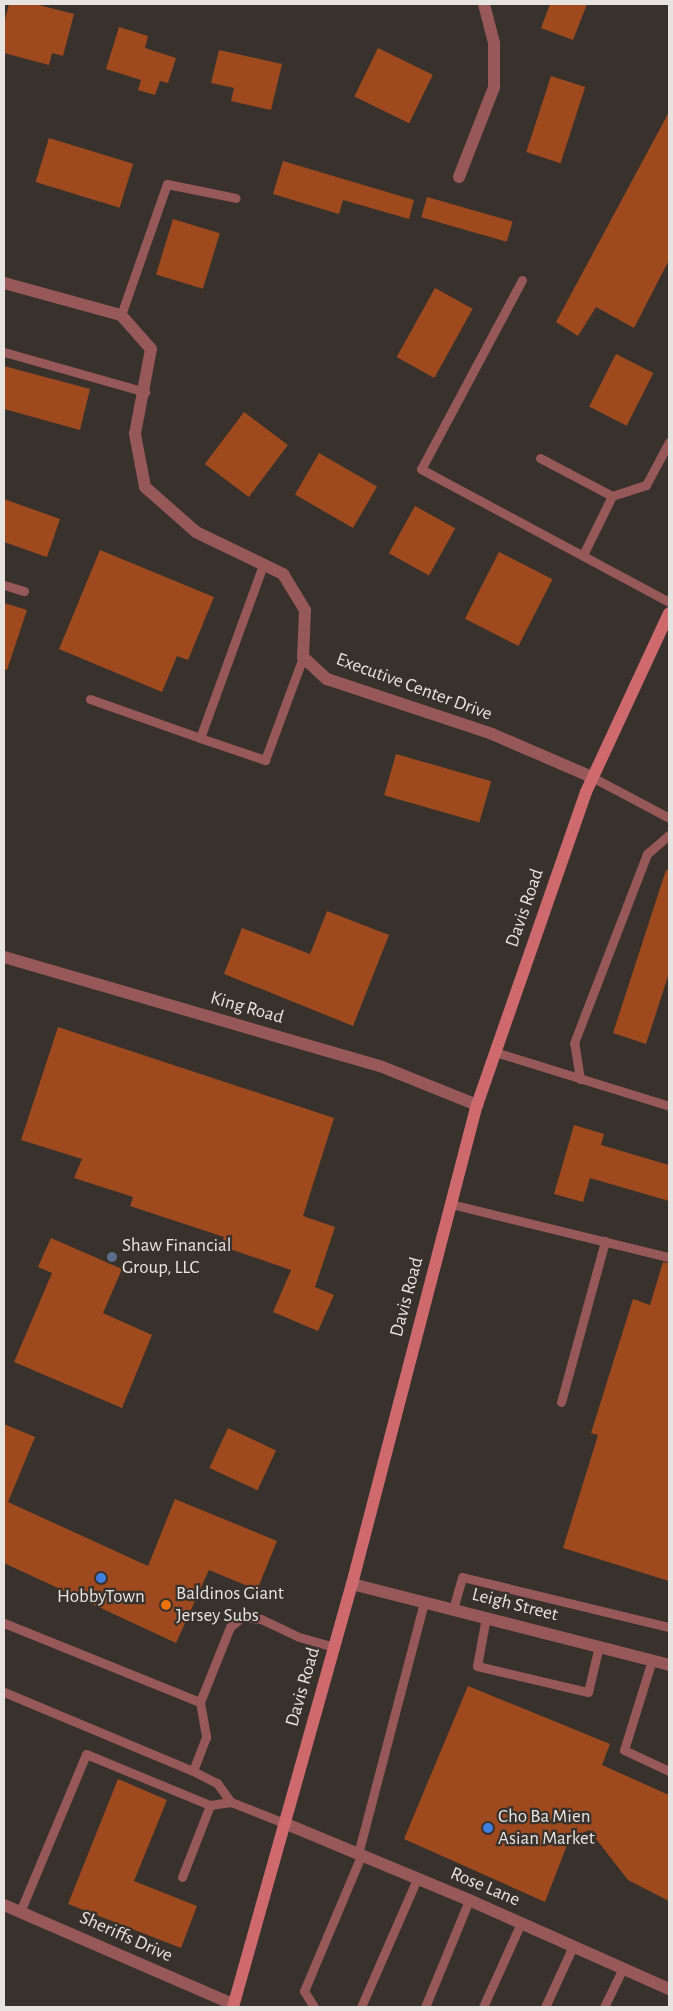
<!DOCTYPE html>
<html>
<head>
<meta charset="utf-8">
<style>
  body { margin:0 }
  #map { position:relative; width:673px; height:2011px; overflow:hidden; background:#38312c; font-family:"Alegreya Sans",sans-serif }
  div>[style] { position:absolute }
  .building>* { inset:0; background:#9e4a1e; transform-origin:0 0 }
  .lane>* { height:9px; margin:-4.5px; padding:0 4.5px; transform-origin:4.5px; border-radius:4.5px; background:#975859 }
  .street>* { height:12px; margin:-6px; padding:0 6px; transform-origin:6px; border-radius:6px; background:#975859 }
  .secondary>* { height:12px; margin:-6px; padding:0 6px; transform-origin:6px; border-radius:6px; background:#ce6a6e }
  .dots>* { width:14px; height:14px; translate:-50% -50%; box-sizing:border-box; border:2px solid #38312c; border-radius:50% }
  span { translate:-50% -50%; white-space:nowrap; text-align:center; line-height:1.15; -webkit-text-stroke:4.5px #38312c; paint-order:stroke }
  .street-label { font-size:19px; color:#e7e3e0 }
  .poi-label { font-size:19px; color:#e7e3e0 }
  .left { translate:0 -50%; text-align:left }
  .frame { position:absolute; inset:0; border:5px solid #e7e3e0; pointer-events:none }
</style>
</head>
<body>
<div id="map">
  <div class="building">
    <i style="clip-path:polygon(9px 4px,35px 4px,74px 14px,63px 56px,52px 53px,49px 65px,4px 53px,4px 23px)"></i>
    <i style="clip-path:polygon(550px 4px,587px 4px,573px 40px,541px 28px)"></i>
    <i style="clip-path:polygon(119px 27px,148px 36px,145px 48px,176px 58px,168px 83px,160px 81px,155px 95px,138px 90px,141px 80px,106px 69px)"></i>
    <i style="left:378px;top:48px;width:61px;height:54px;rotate:26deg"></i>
    <i style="clip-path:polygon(219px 50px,282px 64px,271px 110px,231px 101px,234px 88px,211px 83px)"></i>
    <i style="left:551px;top:76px;width:36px;height:80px;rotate:18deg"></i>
    <i style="clip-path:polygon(669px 112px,669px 260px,634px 328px,596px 307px,578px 336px,556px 322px)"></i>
    <i style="left:49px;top:138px;width:88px;height:46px;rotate:17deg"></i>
    <i style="clip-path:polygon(283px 161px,414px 200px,409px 219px,343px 200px,339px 214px,273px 194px)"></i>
    <i style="left:427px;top:197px;width:89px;height:21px;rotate:16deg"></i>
    <i style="left:173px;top:219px;width:49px;height:58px;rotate:17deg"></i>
    <i style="left:435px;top:288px;width:43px;height:79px;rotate:29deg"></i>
    <i style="left:616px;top:354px;width:42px;height:59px;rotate:27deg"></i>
    <i style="clip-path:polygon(4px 366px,90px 389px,80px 430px,4px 409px)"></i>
    <i style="left:244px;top:412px;width:55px;height:65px;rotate:37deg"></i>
    <i style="left:319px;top:453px;width:67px;height:48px;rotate:30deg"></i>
    <i style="clip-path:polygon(4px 499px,60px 519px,47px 557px,4px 542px)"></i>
    <i style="left:415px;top:506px;width:46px;height:54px;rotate:29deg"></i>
    <i style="clip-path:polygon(100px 550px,214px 597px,188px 660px,177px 656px,162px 692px,59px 649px)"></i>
    <i style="left:499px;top:552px;width:60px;height:75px;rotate:27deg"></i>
    <i style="clip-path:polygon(4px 603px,27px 610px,7px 670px,4px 669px)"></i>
    <i style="left:396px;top:754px;width:99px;height:43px;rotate:16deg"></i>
    <i style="clip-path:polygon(666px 870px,669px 870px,669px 973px,646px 1044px,613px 1033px)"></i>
    <i style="clip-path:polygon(327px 911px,389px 935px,353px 1026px,224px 974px,242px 928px,310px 954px)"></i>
    <i style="clip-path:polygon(58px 1027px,334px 1118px,303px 1216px,335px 1227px,315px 1287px,334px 1295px,318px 1331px,273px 1312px,291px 1270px,221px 1246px,224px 1237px,130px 1206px,133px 1197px,74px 1178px,82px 1159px,21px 1140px)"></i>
    <i style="clip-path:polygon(574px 1125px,604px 1134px,601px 1145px,669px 1165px,669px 1201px,590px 1178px,583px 1202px,554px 1194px)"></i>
    <i style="clip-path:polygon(51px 1238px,122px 1269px,103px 1313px,152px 1335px,122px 1408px,14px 1362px,52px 1273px,38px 1267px)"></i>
    <i style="clip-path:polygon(663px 1262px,669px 1263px,669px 1581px,563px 1548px,598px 1435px,591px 1433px,633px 1299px,650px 1305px)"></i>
    <i style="clip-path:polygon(4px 1424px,35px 1437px,8px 1502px,148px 1566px,175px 1499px,277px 1541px,257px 1590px,209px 1570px,176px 1643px,4px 1563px)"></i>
    <i style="left:228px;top:1428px;width:53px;height:44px;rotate:25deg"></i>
    <i style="clip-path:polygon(468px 1686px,610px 1744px,602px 1765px,669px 1795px,669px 1901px,628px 1880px,589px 1830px,569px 1840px,545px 1902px,404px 1839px)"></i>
    <i style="clip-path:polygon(118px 1779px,167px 1800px,134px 1881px,197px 1906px,181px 1948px,68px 1904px)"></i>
  </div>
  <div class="lane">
    <i style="left:522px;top:280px;width:214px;rotate:118.1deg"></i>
    <i style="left:421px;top:469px;width:281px;rotate:28.2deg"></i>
    <i style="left:121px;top:315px;width:139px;rotate:-70.7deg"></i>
    <i style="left:167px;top:184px;width:70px;rotate:11.5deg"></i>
    <i style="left:4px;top:352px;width:147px;rotate:15.8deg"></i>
    <i style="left:540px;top:458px;width:81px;rotate:27.8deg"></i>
    <i style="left:612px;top:496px;width:66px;rotate:116.2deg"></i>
    <i style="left:612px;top:496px;width:36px;rotate:-18deg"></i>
    <i style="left:646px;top:485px;width:49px;rotate:-61.9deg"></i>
    <i style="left:4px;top:585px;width:21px;rotate:17deg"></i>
    <i style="left:90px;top:699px;width:117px;rotate:19.5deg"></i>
    <i style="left:200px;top:738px;width:184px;rotate:-70deg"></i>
    <i style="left:200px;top:738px;width:69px;rotate:18.7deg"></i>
    <i style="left:265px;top:760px;width:110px;rotate:-69.7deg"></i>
    <i style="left:592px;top:777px;width:87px;rotate:28deg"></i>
    <i style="left:495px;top:1052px;width:182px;rotate:17.2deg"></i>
    <i style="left:580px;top:1079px;width:36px;rotate:-99deg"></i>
    <i style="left:574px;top:1043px;width:203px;rotate:-68.9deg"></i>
    <i style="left:647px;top:854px;width:29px;rotate:-41deg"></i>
    <i style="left:451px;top:1204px;width:224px;rotate:13.7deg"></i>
    <i style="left:561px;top:1402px;width:167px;rotate:-74.7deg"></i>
    <i style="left:453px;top:1609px;width:33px;rotate:-74deg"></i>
    <i style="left:462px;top:1577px;width:213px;rotate:13.6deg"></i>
    <i style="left:486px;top:1617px;width:50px;rotate:100.4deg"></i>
    <i style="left:477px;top:1666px;width:114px;rotate:13.2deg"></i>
    <i style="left:588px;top:1692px;width:47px;rotate:-76.6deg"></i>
    <i style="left:4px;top:1623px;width:211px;rotate:22deg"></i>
    <i style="left:200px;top:1702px;width:36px;rotate:80deg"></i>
    <i style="left:206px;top:1737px;width:36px;rotate:111deg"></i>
    <i style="left:652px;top:1660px;width:94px;rotate:107.3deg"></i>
    <i style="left:624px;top:1750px;width:50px;rotate:25deg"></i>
    <i style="left:4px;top:1692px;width:205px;rotate:22.7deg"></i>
    <i style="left:193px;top:1771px;width:27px;rotate:27deg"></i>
    <i style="left:217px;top:1783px;width:24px;rotate:54deg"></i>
    <i style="left:231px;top:1802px;width:57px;rotate:21.6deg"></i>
    <i style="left:200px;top:1702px;width:81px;rotate:-68.2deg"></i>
    <i style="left:230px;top:1627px;width:16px;rotate:-40deg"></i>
    <i style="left:242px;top:1617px;width:19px;rotate:6deg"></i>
    <i style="left:261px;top:1619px;width:42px;rotate:25.3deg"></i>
    <i style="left:299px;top:1637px;width:36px;rotate:16deg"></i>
    <i style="left:358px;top:1854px;width:260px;rotate:-75.3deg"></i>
    <i style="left:182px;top:1877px;width:77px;rotate:-68.7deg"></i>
    <i style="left:210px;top:1805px;width:21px;rotate:-8deg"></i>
    <i style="left:20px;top:1912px;width:171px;rotate:-67.3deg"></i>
    <i style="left:86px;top:1754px;width:134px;rotate:22.4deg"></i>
    <i style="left:314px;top:2007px;width:19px;rotate:-122deg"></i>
    <i style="left:304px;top:1991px;width:147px;rotate:-67.1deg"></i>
    <i style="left:361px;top:2007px;width:140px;rotate:-66.4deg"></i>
    <i style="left:425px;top:2007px;width:116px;rotate:-67.6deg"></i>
    <i style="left:483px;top:2007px;width:92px;rotate:-65.7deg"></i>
    <i style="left:545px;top:2007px;width:67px;rotate:-65.3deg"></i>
    <i style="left:604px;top:2007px;width:43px;rotate:-64deg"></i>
  </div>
  <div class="street">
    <i style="left:459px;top:177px;width:97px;rotate:-68.7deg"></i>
    <i style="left:494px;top:87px;width:44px;rotate:-90deg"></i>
    <i style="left:494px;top:43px;width:40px;rotate:-104.4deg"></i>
    <i style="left:4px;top:283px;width:121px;rotate:15.3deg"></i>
    <i style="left:121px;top:315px;width:45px;rotate:48.6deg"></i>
    <i style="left:151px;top:349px;width:86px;rotate:100.7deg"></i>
    <i style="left:135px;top:434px;width:54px;rotate:79.3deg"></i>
    <i style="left:145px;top:487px;width:68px;rotate:41.4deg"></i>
    <i style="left:196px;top:532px;width:97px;rotate:25.8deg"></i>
    <i style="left:283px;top:574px;width:42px;rotate:58.6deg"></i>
    <i style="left:305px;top:610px;width:47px;rotate:92.4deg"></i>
    <i style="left:303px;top:657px;width:33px;rotate:43deg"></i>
    <i style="left:327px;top:679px;width:174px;rotate:18.4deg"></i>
    <i style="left:492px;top:734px;width:109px;rotate:23.3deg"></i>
    <i style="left:4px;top:957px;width:391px;rotate:16.2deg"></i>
    <i style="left:380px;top:1066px;width:105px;rotate:21.9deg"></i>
    <i style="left:352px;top:1584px;width:327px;rotate:14.3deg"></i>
    <i style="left:284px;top:1823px;width:200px;rotate:22.6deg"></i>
    <i style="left:469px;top:1900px;width:219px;rotate:24deg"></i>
    <i style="left:4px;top:1905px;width:249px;rotate:23.4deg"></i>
  </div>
  <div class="secondary">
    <i style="left:233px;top:2007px;width:439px;rotate:-74.3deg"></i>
    <i style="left:352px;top:1584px;width:495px;rotate:-75.4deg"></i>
    <i style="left:477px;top:1105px;width:331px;rotate:-70.8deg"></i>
    <i style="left:586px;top:792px;width:197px;rotate:-65.1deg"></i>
  </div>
  <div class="dots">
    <i style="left:112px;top:1257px;background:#5c6f8a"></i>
    <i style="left:101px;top:1578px;background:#3f7fe0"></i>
    <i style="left:166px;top:1605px;background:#e8710a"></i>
    <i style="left:488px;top:1828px;background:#3f7fe0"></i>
  </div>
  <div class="street-label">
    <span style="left:414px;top:687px;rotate:20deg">Executive Center Drive</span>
    <span style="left:525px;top:908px;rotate:-71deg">Davis Road</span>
    <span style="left:247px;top:1008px;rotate:16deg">King Road</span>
    <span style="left:407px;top:1297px;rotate:-75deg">Davis Road</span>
    <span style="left:515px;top:1605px;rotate:14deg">Leigh Street</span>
    <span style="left:303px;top:1687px;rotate:-74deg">Davis Road</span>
    <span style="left:485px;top:1887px;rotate:23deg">Rose Lane</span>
    <span style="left:126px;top:1937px;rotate:24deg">Sheriffs Drive</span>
  </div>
  <div class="poi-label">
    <span class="left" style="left:122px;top:1257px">Shaw Financial<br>Group, LLC</span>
    <span class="left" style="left:176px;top:1605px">Baldinos Giant<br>Jersey Subs</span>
    <span style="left:101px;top:1597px">HobbyTown</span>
    <span class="left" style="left:498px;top:1828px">Cho Ba Mien<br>Asian Market</span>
  </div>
  <div class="frame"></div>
</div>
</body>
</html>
